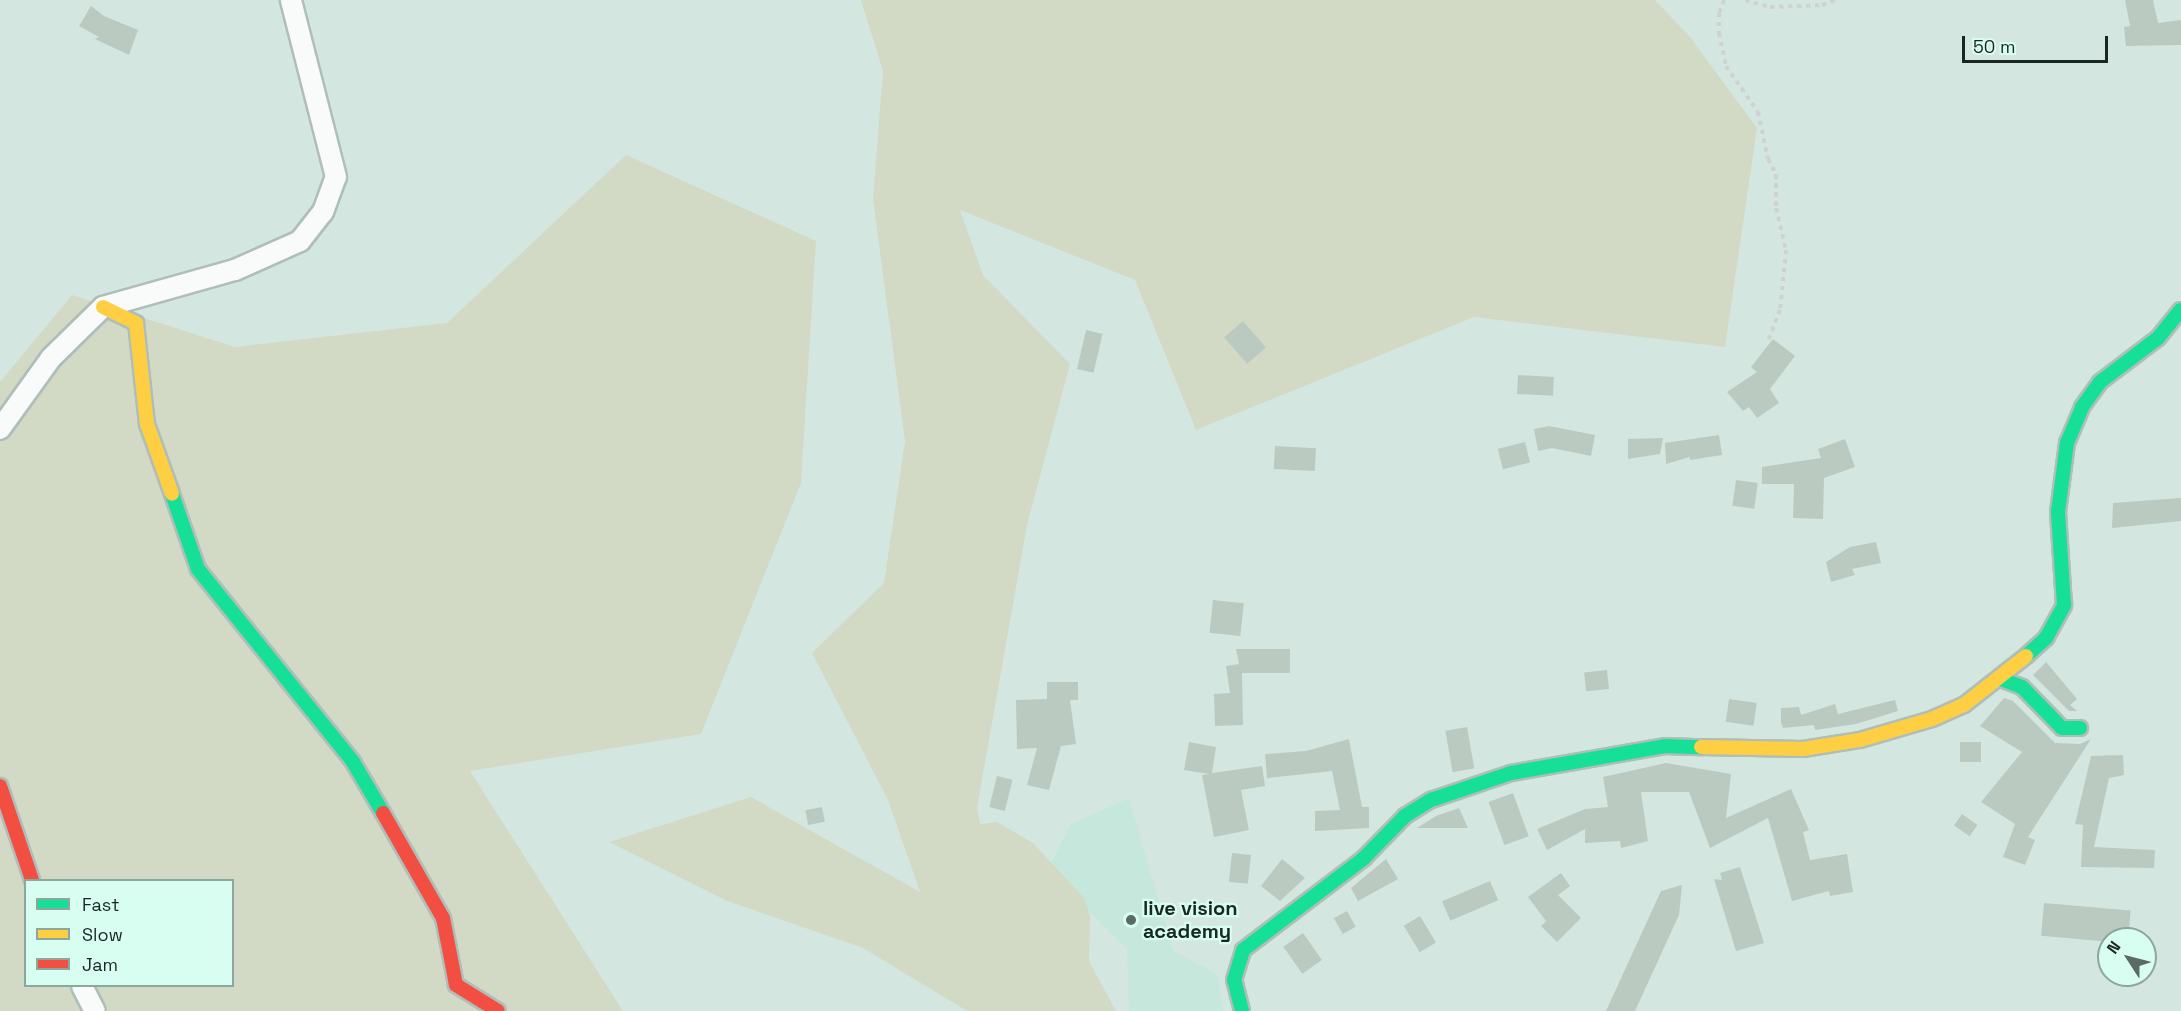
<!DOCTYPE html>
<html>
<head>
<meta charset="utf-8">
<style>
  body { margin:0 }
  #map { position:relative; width:2181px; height:1011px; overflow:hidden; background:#d3e7e0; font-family:"Space Grotesk",sans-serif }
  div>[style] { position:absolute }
  .built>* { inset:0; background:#c5e7dc }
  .green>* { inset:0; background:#d2dac5 }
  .building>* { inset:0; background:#bbcac0; transform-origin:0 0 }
  .path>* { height:4px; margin-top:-2px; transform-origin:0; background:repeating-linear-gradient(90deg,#ced3d2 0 4.5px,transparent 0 9px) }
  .roads { filter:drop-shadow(2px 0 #afbeb9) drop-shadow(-2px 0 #afbeb9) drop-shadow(0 2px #afbeb9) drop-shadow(0 -2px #afbeb9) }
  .street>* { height:20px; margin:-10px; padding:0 10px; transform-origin:10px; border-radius:10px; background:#f8fbfa }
  .fast>* { height:14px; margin:-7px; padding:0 7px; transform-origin:7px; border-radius:7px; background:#16e098 }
  .slow>* { height:14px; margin:-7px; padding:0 7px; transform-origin:7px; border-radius:7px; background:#ffcf43 }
  .jam>* { height:14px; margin:-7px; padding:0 7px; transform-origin:7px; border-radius:7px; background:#f24e42 }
  .dots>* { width:16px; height:16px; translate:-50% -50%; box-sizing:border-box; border:3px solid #d8fdf1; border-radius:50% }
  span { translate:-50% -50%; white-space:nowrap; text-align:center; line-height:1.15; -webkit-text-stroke:4.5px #d8fdf1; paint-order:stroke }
  .poi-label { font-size:20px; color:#192722; font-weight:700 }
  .left { translate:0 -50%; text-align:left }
  .legend { position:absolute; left:24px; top:879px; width:210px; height:108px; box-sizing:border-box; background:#d8fdf1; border:2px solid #8ca79e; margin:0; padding:8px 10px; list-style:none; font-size:18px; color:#192722 }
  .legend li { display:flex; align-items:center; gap:12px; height:30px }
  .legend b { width:30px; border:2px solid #8ca79e }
  .north { position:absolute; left:2097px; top:927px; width:60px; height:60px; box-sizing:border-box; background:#d8fdf1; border:2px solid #8ca79e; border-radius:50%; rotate:306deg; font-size:16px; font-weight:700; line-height:24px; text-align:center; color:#192722 }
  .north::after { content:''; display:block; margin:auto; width:21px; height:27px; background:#5a6a64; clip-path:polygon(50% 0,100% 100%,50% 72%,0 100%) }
  .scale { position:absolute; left:1962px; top:36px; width:146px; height:27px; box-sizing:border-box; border:3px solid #192722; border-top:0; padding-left:8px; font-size:18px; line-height:21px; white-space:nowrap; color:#192722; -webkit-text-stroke:4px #d8fdf1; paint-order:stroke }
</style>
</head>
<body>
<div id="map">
  <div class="built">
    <i style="clip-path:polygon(1129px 798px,1173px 951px,1217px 974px,1223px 1011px,1129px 1011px,1127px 949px,1047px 871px,1071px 824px)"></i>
  </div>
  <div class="green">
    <i style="clip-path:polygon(861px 0,1655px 0,1690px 37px,1757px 128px,1725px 347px,1474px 317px,1196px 430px,1135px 280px,960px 210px,983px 275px,1070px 364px,1027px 525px,977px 808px,980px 824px,997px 822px,1033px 843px,1085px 899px,1090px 917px,1089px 961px,1116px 1011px,967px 1011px,863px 948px,727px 901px,609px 842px,751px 797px,920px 892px,888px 800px,812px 653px,884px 583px,905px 441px,873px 199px,883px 71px)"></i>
    <i style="clip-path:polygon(evenodd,626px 155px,816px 241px,801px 483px,701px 734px,470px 771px,623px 1011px,0 1011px,0 382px,72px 295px,235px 347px,447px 323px,626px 155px,26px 880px,232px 880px,232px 986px,26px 986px,26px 880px)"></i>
  </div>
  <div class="building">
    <i style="clip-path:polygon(2125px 0,2153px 0,2158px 23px,2181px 20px,2181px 45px,2126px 46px,2124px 27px,2130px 26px)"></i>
    <i style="clip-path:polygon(91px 6px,104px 16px,138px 30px,129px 55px,95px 39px,99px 37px,79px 26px)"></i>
    <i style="left:1243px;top:321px;width:35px;height:25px;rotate:49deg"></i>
    <i style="left:1086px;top:330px;width:17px;height:40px;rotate:13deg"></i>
    <i style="clip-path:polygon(1773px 339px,1795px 356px,1770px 389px,1779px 403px,1757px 418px,1749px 407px,1743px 411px,1727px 392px,1757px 372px,1751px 367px)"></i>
    <i style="left:1518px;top:375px;width:36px;height:19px;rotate:3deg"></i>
    <i style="clip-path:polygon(1549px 426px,1595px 435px,1591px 456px,1552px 448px,1538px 451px,1534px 429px)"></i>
    <i style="clip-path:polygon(1719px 435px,1722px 455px,1690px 460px,1690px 457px,1666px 464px,1665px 443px)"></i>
    <i style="clip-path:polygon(1663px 438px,1660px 454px,1628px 459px,1628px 439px)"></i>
    <i style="clip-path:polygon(1845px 439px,1855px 467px,1824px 478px,1823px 519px,1793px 518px,1794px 484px,1762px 484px,1762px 467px,1821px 458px,1818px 449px)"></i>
    <i style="left:1525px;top:442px;width:21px;height:28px;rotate:76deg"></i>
    <i style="left:1275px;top:446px;width:41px;height:23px;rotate:3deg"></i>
    <i style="left:1736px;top:480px;width:22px;height:26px;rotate:8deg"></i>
    <i style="clip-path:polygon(2181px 498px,2181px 521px,2112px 528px,2113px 503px)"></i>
    <i style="clip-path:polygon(1876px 542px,1881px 563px,1852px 569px,1855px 575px,1831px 582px,1826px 562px,1850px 547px)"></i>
    <i style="left:1213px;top:600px;width:31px;height:33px;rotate:6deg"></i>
    <i style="clip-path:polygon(1236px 649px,1290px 649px,1290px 673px,1242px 673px,1243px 725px,1215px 726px,1214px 694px,1230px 693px,1226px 666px,1239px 664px)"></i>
    <i style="clip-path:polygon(2046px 662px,2077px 699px,2070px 705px,2077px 711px,2069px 711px,2033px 675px)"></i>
    <i style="left:1607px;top:670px;width:19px;height:23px;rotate:84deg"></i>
    <i style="clip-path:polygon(1047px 682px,1078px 682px,1078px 700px,1070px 700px,1076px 744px,1061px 746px,1049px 790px,1027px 785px,1037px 748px,1017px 749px,1016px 700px,1047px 699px)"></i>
    <i style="clip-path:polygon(2004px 698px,2013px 701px,2055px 743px,2080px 744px,2091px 739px,2028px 837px,2035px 840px,2025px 865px,2003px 857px,2015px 824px,1981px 802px,2022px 752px,1980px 726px)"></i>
    <i style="left:1729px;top:699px;width:28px;height:23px;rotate:8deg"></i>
    <i style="clip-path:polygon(1895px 700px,1898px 711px,1856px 724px,1815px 730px,1814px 725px,1783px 728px,1781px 722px,1781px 708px,1799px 707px,1801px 715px,1835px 704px,1838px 714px)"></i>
    <i style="left:1467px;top:727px;width:42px;height:22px;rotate:80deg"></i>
    <i style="clip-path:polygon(1349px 739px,1362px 807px,1369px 807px,1369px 828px,1315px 831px,1315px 811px,1340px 810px,1332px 771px,1267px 778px,1265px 754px,1306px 751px)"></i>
    <i style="clip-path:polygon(1189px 742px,1216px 747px,1212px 773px,1262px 766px,1265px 786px,1241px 790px,1249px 830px,1214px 837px,1202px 775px,1209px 774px,1184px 770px)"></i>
    <i style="left:1960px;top:742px;width:21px;height:20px"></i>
    <i style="clip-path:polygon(2123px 755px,2124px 775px,2109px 778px,2094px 847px,2155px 850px,2154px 868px,2081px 867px,2083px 825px,2075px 824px,2091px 756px)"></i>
    <i style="clip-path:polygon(1666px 763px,1731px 774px,1726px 818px,1791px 789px,1809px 830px,1803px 832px,1810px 860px,1847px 854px,1853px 892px,1830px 896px,1829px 891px,1792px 901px,1768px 818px,1710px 848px,1689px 792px,1641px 792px,1648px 841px,1621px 848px,1620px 841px,1585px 843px,1585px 829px,1547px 850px,1537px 829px,1585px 809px,1608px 807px,1603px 777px)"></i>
    <i style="left:997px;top:776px;width:16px;height:32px;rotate:14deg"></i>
    <i style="left:1513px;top:793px;width:46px;height:26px;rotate:70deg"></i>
    <i style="left:822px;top:807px;width:15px;height:17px;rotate:79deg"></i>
    <i style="clip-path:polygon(1459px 808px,1468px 828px,1417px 828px,1436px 816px)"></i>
    <i style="left:1962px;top:814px;width:19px;height:14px;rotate:35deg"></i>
    <i style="left:1232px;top:853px;width:19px;height:29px;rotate:6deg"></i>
    <i style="clip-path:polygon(1282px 859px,1305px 878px,1280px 901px,1261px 886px)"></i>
    <i style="clip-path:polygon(1386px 859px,1398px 879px,1358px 901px,1351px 888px)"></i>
    <i style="clip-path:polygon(1740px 867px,1764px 943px,1736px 951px,1714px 879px,1722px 880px,1720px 873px)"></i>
    <i style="clip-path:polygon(1561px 873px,1570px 886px,1558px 895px,1581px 918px,1557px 942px,1541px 926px,1546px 921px,1528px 897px)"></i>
    <i style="left:1490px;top:881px;width:21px;height:52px;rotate:67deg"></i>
    <i style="clip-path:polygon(1682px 885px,1679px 915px,1635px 1011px,1606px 1011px,1661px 891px)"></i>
    <i style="left:2044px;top:903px;width:87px;height:33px;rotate:5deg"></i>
    <i style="left:1347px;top:911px;width:18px;height:15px;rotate:61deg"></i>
    <i style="left:1420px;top:916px;width:31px;height:19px;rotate:59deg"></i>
    <i style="left:1303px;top:933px;width:33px;height:24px;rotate:55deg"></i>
  </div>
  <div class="path">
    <i style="left:1724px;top:0;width:14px;rotate:111deg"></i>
    <i style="left:1719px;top:13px;width:20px;rotate:90deg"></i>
    <i style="left:1719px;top:33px;width:34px;rotate:78deg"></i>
    <i style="left:1726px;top:66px;width:56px;rotate:55.2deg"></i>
    <i style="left:1758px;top:112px;width:48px;rotate:78deg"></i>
    <i style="left:1768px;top:159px;width:17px;rotate:62deg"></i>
    <i style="left:1776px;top:174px;width:34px;rotate:90deg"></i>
    <i style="left:1776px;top:208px;width:43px;rotate:76.6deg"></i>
    <i style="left:1786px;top:250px;width:60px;rotate:95.7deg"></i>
    <i style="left:1780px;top:310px;width:33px;rotate:111deg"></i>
    <i style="left:1745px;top:0;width:26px;rotate:16deg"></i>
    <i style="left:1770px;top:7px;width:52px;rotate:-2.2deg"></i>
    <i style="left:1822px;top:5px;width:15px;rotate:-20deg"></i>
  </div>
  <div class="roads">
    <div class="street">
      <i style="left:0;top:429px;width:87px;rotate:-54.3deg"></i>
      <i style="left:51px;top:358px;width:73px;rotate:-44.4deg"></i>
      <i style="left:103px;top:307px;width:137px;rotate:-15.7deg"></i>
      <i style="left:235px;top:270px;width:71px;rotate:-24deg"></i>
      <i style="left:300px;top:241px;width:37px;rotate:-52deg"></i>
      <i style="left:323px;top:212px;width:37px;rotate:-70deg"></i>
      <i style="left:336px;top:177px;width:183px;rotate:-104.3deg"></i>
      <i style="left:82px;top:986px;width:28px;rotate:63deg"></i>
    </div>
    <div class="fast">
      <i style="left:172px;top:494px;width:79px;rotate:70.9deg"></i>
      <i style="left:198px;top:569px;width:248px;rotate:51.2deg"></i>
      <i style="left:353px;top:762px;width:59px;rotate:59.5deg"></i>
      <i style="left:2026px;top:656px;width:27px;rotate:-42deg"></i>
      <i style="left:2046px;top:638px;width:38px;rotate:-61deg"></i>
      <i style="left:2064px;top:605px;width:93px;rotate:-93.7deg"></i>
      <i style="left:2058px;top:512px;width:70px;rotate:-82.6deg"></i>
      <i style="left:2067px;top:443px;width:39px;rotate:-67deg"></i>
      <i style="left:2082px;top:407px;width:31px;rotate:-54deg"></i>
      <i style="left:2100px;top:382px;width:73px;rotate:-37.2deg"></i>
      <i style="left:2158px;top:338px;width:36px;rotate:-51deg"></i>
      <i style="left:2001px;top:679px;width:22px;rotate:21deg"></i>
      <i style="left:2022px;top:687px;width:57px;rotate:45.7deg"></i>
      <i style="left:2062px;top:728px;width:18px"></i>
      <i style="left:1242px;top:1011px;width:32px;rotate:-104deg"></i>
      <i style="left:1234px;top:980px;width:31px;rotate:-73deg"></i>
      <i style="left:1243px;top:950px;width:152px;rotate:-37.2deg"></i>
      <i style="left:1364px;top:858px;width:59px;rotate:-45.7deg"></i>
      <i style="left:1405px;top:816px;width:31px;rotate:-32deg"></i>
      <i style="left:1431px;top:800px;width:84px;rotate:-18.6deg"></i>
      <i style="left:1511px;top:773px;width:156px;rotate:-9.9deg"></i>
      <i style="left:1665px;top:746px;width:36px;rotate:2deg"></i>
    </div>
    <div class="slow">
      <i style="left:103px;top:307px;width:37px;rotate:26deg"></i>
      <i style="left:136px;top:323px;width:102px;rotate:83.8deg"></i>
      <i style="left:147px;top:424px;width:74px;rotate:70.3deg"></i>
      <i style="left:1701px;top:747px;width:102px;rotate:1.1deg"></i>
      <i style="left:1803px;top:749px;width:58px;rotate:-9deg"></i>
      <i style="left:1860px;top:740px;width:75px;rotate:-16.3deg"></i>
      <i style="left:1932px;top:719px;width:35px;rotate:-24deg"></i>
      <i style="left:1964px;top:705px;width:79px;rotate:-38.3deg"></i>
    </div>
    <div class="jam">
      <i style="left:0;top:786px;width:99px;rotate:71.2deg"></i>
      <i style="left:383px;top:813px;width:121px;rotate:60.3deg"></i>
      <i style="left:443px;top:918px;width:68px;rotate:79deg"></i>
      <i style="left:456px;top:985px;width:49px;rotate:31.8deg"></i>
    </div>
  </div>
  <div class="dots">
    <i style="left:1131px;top:920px;background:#5a6a64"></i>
  </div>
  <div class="poi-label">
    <span class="left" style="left:1143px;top:920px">live vision<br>academy</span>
  </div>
  <ul class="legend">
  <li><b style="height:8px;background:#16e098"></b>Fast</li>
  <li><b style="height:8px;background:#ffcf43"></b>Slow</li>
  <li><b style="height:8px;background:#f24e42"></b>Jam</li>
  </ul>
  <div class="north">N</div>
  <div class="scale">50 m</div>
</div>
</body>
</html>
